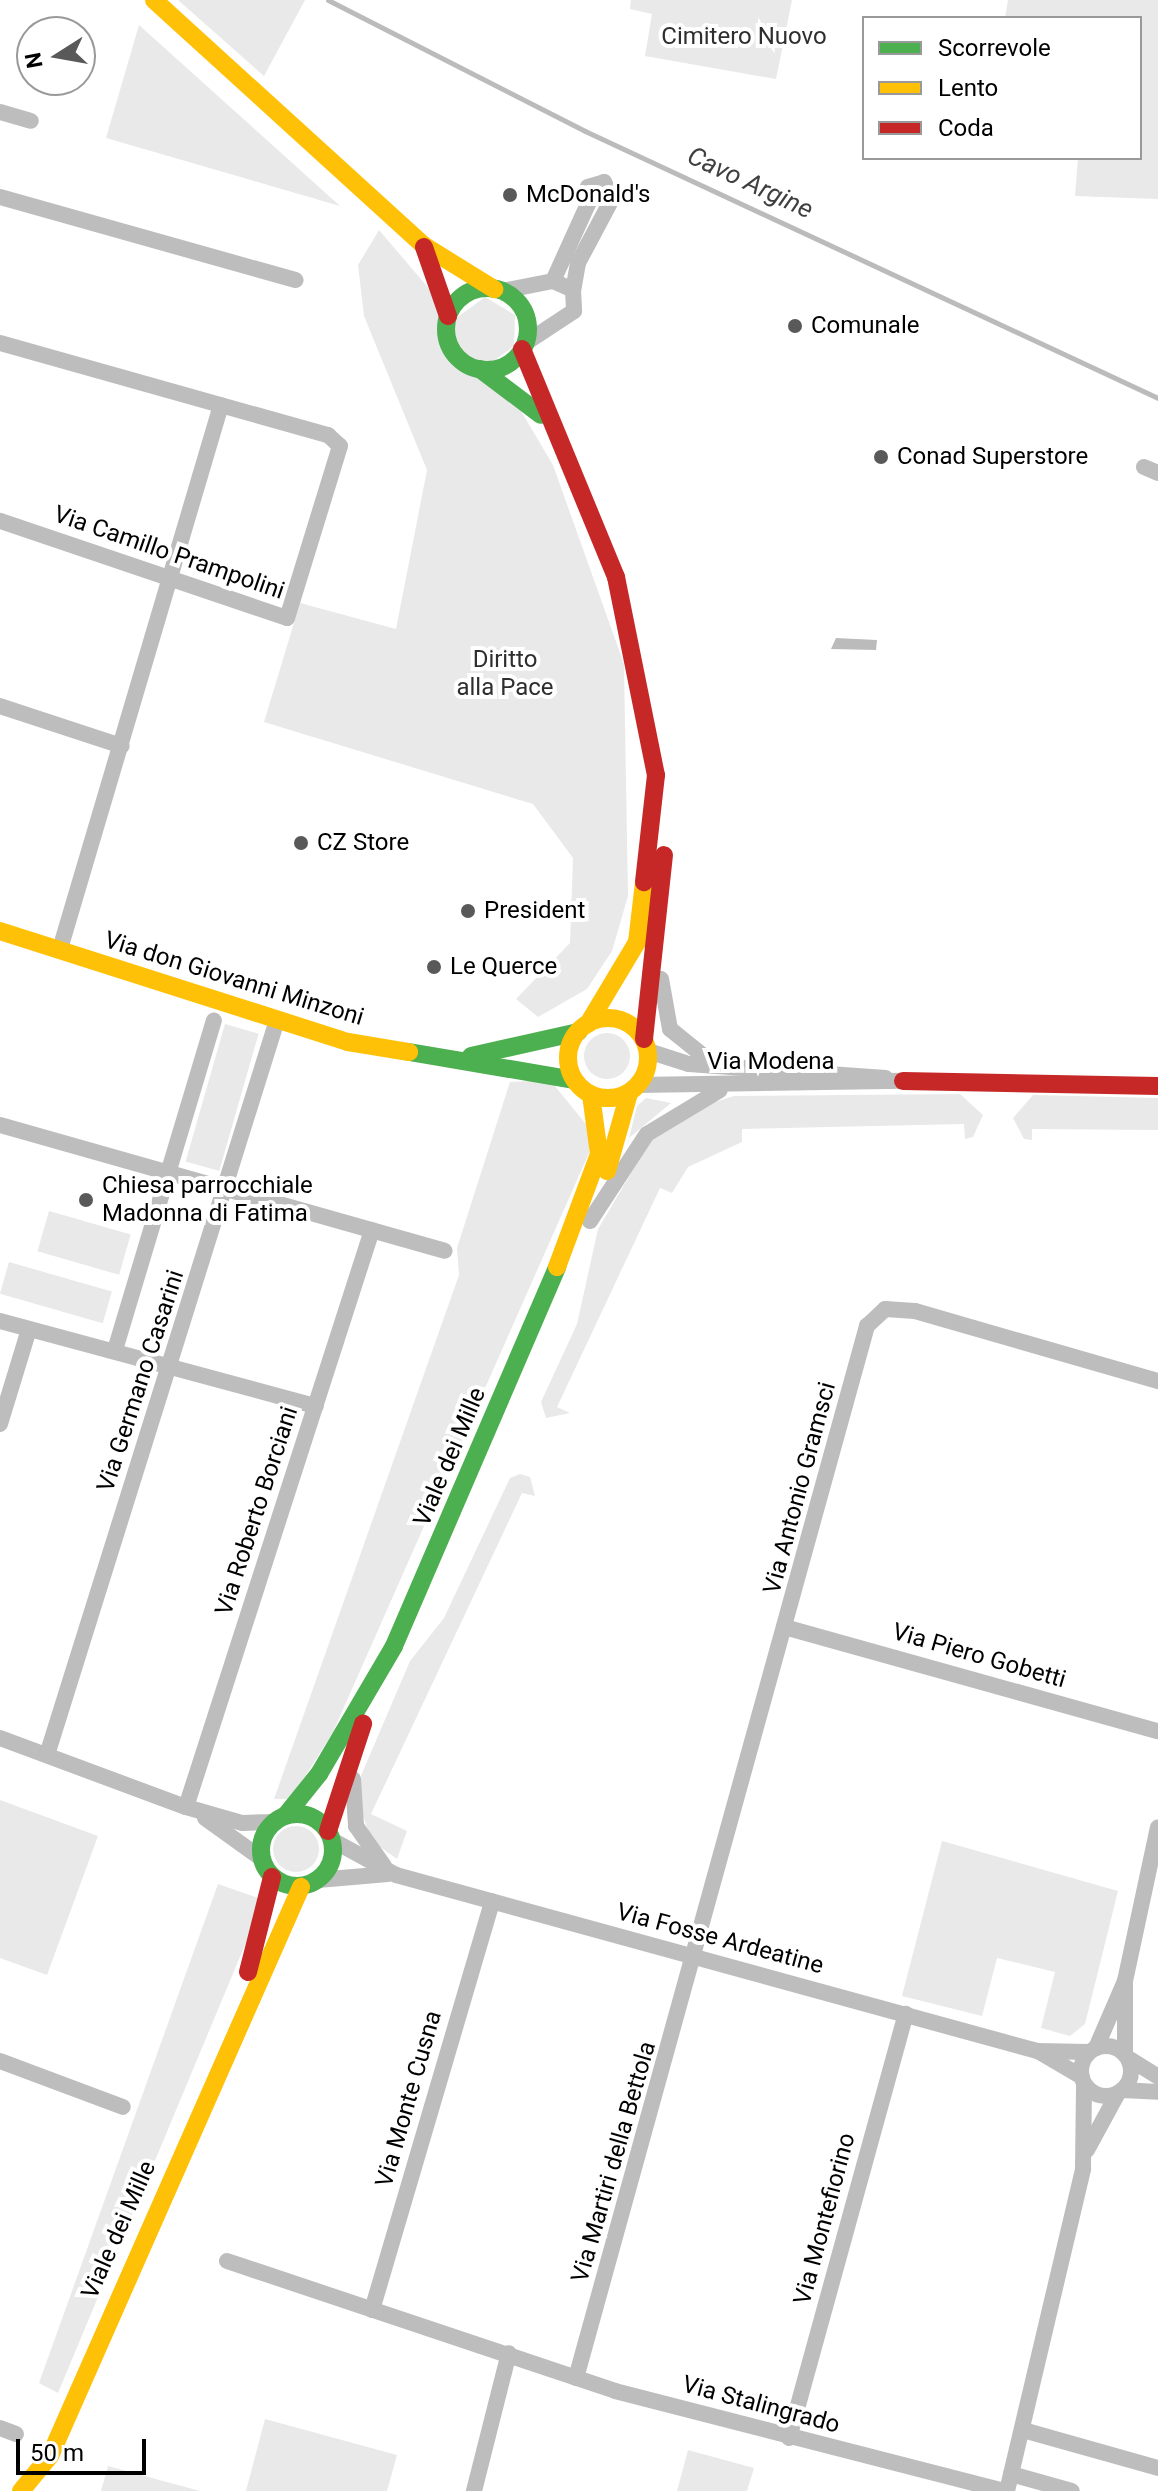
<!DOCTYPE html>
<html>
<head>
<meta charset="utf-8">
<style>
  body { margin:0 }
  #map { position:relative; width:1158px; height:2491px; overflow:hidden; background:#fff; font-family:Roboto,sans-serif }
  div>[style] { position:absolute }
  .green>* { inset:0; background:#e9e9e9; transform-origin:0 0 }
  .round { border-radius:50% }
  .water>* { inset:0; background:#bbb }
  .stream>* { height:5px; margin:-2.5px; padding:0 2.5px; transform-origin:2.5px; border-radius:2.5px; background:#bbb }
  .street>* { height:16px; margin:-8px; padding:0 8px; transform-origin:8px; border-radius:8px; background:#bdbdbd }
  .street>.ring { margin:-8px; padding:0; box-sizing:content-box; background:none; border:16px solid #bdbdbd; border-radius:50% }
  .fast>* { height:18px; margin:-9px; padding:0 9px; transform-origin:9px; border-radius:9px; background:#4caf50 }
  .fast>.ring { margin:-9px; padding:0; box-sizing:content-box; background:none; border:18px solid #4caf50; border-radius:50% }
  .slow>* { height:18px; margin:-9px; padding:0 9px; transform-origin:9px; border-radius:9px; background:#ffc107 }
  .slow>.ring { margin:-9px; padding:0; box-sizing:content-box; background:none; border:18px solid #ffc107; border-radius:50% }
  .jam>* { height:18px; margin:-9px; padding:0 9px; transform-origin:9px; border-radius:9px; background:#c62828 }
  .dots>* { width:22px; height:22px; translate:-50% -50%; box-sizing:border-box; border:4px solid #fff; border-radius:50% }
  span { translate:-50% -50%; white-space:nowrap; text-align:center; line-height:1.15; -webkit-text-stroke:8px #fff; paint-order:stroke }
  .park-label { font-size:24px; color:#2e2e2e }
  .poi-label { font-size:24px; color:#000 }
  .left { translate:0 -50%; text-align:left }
  .street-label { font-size:24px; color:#000 }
  .water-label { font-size:26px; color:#3f3f3f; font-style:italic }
  .legend { position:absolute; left:862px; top:16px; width:280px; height:144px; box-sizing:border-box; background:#fff; border:2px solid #999; margin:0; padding:10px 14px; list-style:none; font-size:24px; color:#000 }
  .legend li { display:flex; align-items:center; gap:16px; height:40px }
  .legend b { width:40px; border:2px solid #999 }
  .north { position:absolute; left:16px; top:16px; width:80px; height:80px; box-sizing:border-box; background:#fff; border:2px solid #999; border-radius:50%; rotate:259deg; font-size:22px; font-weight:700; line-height:32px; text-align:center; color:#000 }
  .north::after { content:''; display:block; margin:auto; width:28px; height:36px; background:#595959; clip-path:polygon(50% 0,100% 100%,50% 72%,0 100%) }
  .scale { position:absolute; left:16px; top:2439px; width:130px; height:36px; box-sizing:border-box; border:4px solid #000; border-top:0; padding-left:10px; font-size:24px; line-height:28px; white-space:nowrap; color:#000; -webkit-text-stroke:6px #fff; paint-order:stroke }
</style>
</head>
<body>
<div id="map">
  <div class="green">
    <i style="clip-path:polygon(178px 0,305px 0,264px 76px)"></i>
    <i style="clip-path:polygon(631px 0,792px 0,776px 79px,645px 56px,652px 14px,630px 9px)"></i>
    <i style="clip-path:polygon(1008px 0,1158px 0,1158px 199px,1075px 196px,1078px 158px,1140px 158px,1140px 18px,1005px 18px)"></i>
    <i style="clip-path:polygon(139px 25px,340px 206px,106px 138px)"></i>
    <i style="clip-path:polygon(379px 230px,455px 319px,485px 297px,515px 315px,514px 346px,492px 362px,553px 465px,624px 664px,628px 896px,612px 951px,587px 989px,538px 1017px,516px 999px,570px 943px,573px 858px,533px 804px,264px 722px,300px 603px,396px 629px,427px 470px,364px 316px,358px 265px)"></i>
    <i style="left:225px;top:1024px;width:35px;height:143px;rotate:16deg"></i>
    <i class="round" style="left:584px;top:1033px;width:46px;height:46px"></i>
    <i style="clip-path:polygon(550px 1080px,590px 1129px,589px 1153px,333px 1732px,291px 1799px,274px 1799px,459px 1275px,457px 1248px,510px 1082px)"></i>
    <i style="clip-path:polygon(960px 1094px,983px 1115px,973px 1137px,965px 1139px,964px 1124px,742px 1129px,742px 1142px,688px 1167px,672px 1193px,660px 1188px,557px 1407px,570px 1413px,546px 1418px,541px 1402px,577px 1324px,598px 1229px,652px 1138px,690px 1110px,734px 1096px)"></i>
    <i style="clip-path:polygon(1033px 1095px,1158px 1098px,1158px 1130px,1032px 1129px,1032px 1140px,1024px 1139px,1013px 1118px)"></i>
    <i style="clip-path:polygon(646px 1098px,671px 1103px,629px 1138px,637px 1106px)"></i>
    <i style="left:49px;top:1211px;width:85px;height:42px;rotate:16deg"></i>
    <i style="left:9px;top:1262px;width:107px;height:33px;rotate:16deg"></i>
    <i style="clip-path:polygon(520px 1474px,530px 1477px,535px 1496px,522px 1493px,371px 1814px,407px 1831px,397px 1859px,372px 1841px,358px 1802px,360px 1778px,410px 1661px,444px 1618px,510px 1478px)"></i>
    <i style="clip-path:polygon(0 1800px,98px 1836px,47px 1975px,0 1958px)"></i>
    <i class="round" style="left:273px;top:1826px;width:46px;height:46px"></i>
    <i style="clip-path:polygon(942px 1841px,1118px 1891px,1085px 2024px,1070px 2036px,1041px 2028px,1055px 1972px,997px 1958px,982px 2016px,902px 1996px)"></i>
    <i style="clip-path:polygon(218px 1884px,258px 1898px,247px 1940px,58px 2393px,39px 2383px)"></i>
    <i style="clip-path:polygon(265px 2419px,397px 2455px,387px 2491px,246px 2491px)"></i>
    <i style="clip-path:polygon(688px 2450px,754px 2468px,747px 2491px,677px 2491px)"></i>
    <i style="clip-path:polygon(108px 2466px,200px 2491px,101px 2491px)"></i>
  </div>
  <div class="water">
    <i style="clip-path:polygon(836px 638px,877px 640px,876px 650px,831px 649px)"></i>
  </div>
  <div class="stream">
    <i style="left:328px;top:0;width:288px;rotate:27deg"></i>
    <i style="left:585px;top:131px;width:632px;rotate:24.98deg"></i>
  </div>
  <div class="street">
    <i style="left:0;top:112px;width:32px;rotate:16deg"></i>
    <i style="left:0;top:197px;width:307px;rotate:15.7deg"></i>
    <i style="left:553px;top:281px;width:85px;rotate:-65.6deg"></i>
    <i style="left:588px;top:204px;width:17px;rotate:-90deg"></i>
    <i style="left:588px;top:187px;width:17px;rotate:-17deg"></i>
    <i style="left:604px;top:182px;width:19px;rotate:65deg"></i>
    <i style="left:612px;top:199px;width:72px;rotate:118deg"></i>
    <i style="left:578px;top:263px;width:27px;rotate:100deg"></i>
    <i style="left:502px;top:291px;width:52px;rotate:-11.1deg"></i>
    <i style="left:553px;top:281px;width:22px;rotate:24deg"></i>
    <i style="left:573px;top:290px;width:21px;rotate:87deg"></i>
    <i style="left:574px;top:311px;width:60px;rotate:146.6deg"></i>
    <i style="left:0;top:343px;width:341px;rotate:15.7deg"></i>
    <i style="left:328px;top:435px;width:16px;rotate:43deg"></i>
    <i style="left:340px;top:446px;width:180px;rotate:107.1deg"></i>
    <i style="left:287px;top:618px;width:303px;rotate:-161.3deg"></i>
    <i style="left:1144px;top:467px;width:15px;rotate:23deg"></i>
    <i style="left:0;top:706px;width:128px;rotate:18.2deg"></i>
    <i style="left:60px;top:949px;width:567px;rotate:-73.51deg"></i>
    <i style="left:661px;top:979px;width:51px;rotate:79.8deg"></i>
    <i style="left:670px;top:1029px;width:51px;rotate:38.7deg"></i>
    <i style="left:648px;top:1051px;width:43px;rotate:17.6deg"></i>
    <i style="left:689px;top:1064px;width:197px;rotate:4.1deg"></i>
    <i style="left:638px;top:1085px;width:265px;rotate:-0.9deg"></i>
    <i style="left:0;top:1125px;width:462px;rotate:15.8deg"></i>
    <i style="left:590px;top:1221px;width:104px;rotate:-56.8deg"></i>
    <i style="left:647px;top:1134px;width:85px;rotate:-31.1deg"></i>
    <i style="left:0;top:1321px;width:327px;rotate:15.1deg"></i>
    <i style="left:115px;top:1350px;width:344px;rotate:-73.3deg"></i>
    <i style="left:0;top:1424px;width:99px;rotate:-73deg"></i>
    <i style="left:788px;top:1628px;width:384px;rotate:15.6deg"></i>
    <i style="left:0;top:1738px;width:198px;rotate:20.4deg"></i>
    <i style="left:186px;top:1807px;width:58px;rotate:15.9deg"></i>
    <i style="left:242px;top:1823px;width:32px;rotate:-2deg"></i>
    <i style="left:47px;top:1755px;width:770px;rotate:-72.62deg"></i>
    <i style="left:353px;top:1779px;width:47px;rotate:86.3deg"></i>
    <i style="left:356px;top:1826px;width:49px;rotate:55deg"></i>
    <i style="left:186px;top:1807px;width:606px;rotate:-72.13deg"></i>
    <i style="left:205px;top:1818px;width:70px;rotate:35.7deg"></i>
    <i style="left:332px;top:1840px;width:73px;rotate:28.7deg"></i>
    <i style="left:396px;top:1875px;width:665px;rotate:15.35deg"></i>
    <i style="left:1037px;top:2051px;width:52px;rotate:1.1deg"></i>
    <i style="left:318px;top:1880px;width:70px;rotate:-4.9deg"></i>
    <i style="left:1125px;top:1981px;width:73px;rotate:90deg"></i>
    <i class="ring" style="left:1081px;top:2046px;width:34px;height:34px"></i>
    <i style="left:1096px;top:2048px;width:73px;rotate:-66.6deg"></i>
    <i style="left:1125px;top:1981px;width:157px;rotate:-77.9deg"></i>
    <i style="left:1038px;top:2051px;width:51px;rotate:30.6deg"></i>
    <i style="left:1128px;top:2058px;width:36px;rotate:32deg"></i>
    <i style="left:0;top:2061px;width:131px;rotate:20.5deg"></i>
    <i style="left:1122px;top:2090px;width:36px;rotate:3deg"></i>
    <i style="left:1087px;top:2150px;width:65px;rotate:-61.5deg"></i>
    <i style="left:227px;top:2261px;width:409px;rotate:18.5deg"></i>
    <i style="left:615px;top:2391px;width:402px;rotate:14.4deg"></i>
    <i style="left:372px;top:2310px;width:426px;rotate:-73.6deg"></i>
    <i style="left:576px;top:2378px;width:1092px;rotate:-74.54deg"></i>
    <i style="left:867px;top:1326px;width:25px;rotate:-43deg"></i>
    <i style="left:885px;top:1309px;width:30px;rotate:4deg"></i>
    <i style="left:915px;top:1311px;width:253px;rotate:16.1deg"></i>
    <i style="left:0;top:2428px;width:17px;rotate:21deg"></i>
    <i style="left:1023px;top:2430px;width:140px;rotate:15.7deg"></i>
    <i style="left:789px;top:2438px;width:440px;rotate:-74.6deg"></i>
    <i style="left:1011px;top:2474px;width:63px;rotate:15.6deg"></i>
    <i style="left:474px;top:2491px;width:142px;rotate:-75.8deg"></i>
    <i style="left:1007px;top:2491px;width:331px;rotate:-76.7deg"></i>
    <i style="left:1083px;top:2169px;width:86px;rotate:-89.3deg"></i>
  </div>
  <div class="fast">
    <i class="ring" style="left:446px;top:288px;width:64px;height:64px"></i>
    <i style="left:480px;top:369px;width:76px;rotate:37deg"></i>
    <i style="left:409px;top:1052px;width:167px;rotate:9.6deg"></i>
    <i style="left:471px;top:1056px;width:110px;rotate:-12.6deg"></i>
    <i class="ring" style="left:261px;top:1814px;width:54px;height:54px"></i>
    <i style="left:286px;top:1815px;width:53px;rotate:-51.2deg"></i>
    <i style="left:319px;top:1774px;width:148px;rotate:-59.6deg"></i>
    <i style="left:394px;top:1646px;width:413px;rotate:-66.7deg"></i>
  </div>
  <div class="slow">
    <i style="left:154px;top:0;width:364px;rotate:42.3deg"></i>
    <i style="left:423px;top:245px;width:84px;rotate:31.8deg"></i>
    <i style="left:0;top:931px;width:365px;rotate:17.7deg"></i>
    <i style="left:348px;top:1042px;width:62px;rotate:9.3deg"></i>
    <i class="ring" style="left:568px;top:1018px;width:62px;height:62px"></i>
    <i style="left:588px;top:1024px;width:96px;rotate:-59.1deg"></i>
    <i style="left:637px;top:942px;width:60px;rotate:-83.3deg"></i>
    <i style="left:607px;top:1171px;width:81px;rotate:-74.2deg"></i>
    <i style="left:557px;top:1267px;width:121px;rotate:-69.6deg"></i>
    <i style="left:599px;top:1154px;width:60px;rotate:-97.7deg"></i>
    <i style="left:21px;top:2491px;width:45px;rotate:-50.4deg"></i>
    <i style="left:50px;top:2456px;width:622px;rotate:-66.2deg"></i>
  </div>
  <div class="jam">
    <i style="left:424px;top:247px;width:73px;rotate:70.8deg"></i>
    <i style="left:522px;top:349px;width:247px;rotate:67.6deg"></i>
    <i style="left:616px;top:577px;width:202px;rotate:78.6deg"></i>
    <i style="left:656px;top:775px;width:108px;rotate:96.4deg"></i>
    <i style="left:644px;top:1039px;width:185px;rotate:-83.8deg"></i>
    <i style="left:903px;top:1081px;width:255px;rotate:1.1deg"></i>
    <i style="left:328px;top:1831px;width:113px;rotate:-71.9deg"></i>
    <i style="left:248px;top:1972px;width:98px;rotate:-75.8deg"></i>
  </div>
  <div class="dots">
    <i style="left:510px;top:195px;background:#595959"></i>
    <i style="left:795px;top:326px;background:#595959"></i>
    <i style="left:881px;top:457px;background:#595959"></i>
    <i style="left:301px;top:843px;background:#595959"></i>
    <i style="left:468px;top:911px;background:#595959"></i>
    <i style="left:434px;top:967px;background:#595959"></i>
    <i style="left:86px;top:1200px;background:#595959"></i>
  </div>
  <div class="park-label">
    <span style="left:744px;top:37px">Cimitero Nuovo</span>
    <span style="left:505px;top:674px">Diritto<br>alla Pace</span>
  </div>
  <div class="poi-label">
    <span class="left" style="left:526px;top:195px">McDonald's</span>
    <span class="left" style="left:811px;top:326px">Comunale</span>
    <span class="left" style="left:897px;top:457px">Conad Superstore</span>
    <span class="left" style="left:317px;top:843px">CZ Store</span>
    <span class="left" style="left:484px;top:911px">President</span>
    <span class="left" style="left:450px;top:967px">Le Querce</span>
    <span class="left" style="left:102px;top:1200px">Chiesa parrocchiale<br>Madonna di Fatima</span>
  </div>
  <div class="street-label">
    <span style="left:169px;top:553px;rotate:19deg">Via Camillo Prampolini</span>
    <span style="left:234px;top:979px;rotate:17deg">Via don Giovanni Minzoni</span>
    <span style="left:771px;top:1062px">Via Modena</span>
    <span style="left:141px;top:1381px;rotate:-72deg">Via Germano Casarini</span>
    <span style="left:450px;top:1457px;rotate:-67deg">Viale dei Mille</span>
    <span style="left:800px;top:1488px;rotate:-75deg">Via Antonio Gramsci</span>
    <span style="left:257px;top:1511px;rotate:-72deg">Via Roberto Borciani</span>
    <span style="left:979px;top:1656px;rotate:16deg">Via Piero Gobetti</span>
    <span style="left:720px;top:1939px;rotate:15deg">Via Fosse Ardeatine</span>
    <span style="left:409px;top:2099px;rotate:-74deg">Via Monte Cusna</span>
    <span style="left:614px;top:2162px;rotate:-74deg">Via Martiri della Bettola</span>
    <span style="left:825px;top:2219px;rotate:-75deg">Via Montefiorino</span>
    <span style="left:119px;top:2230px;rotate:-66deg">Viale dei Mille</span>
    <span style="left:761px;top:2405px;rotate:15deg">Via Stalingrado</span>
  </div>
  <div class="water-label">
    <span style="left:750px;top:183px;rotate:25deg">Cavo Argine</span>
  </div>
  <ul class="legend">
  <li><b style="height:10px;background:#4caf50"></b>Scorrevole</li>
  <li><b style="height:10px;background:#ffc107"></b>Lento</li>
  <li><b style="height:10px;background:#c62828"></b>Coda</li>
  </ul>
  <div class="north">N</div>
  <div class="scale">50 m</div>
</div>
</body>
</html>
